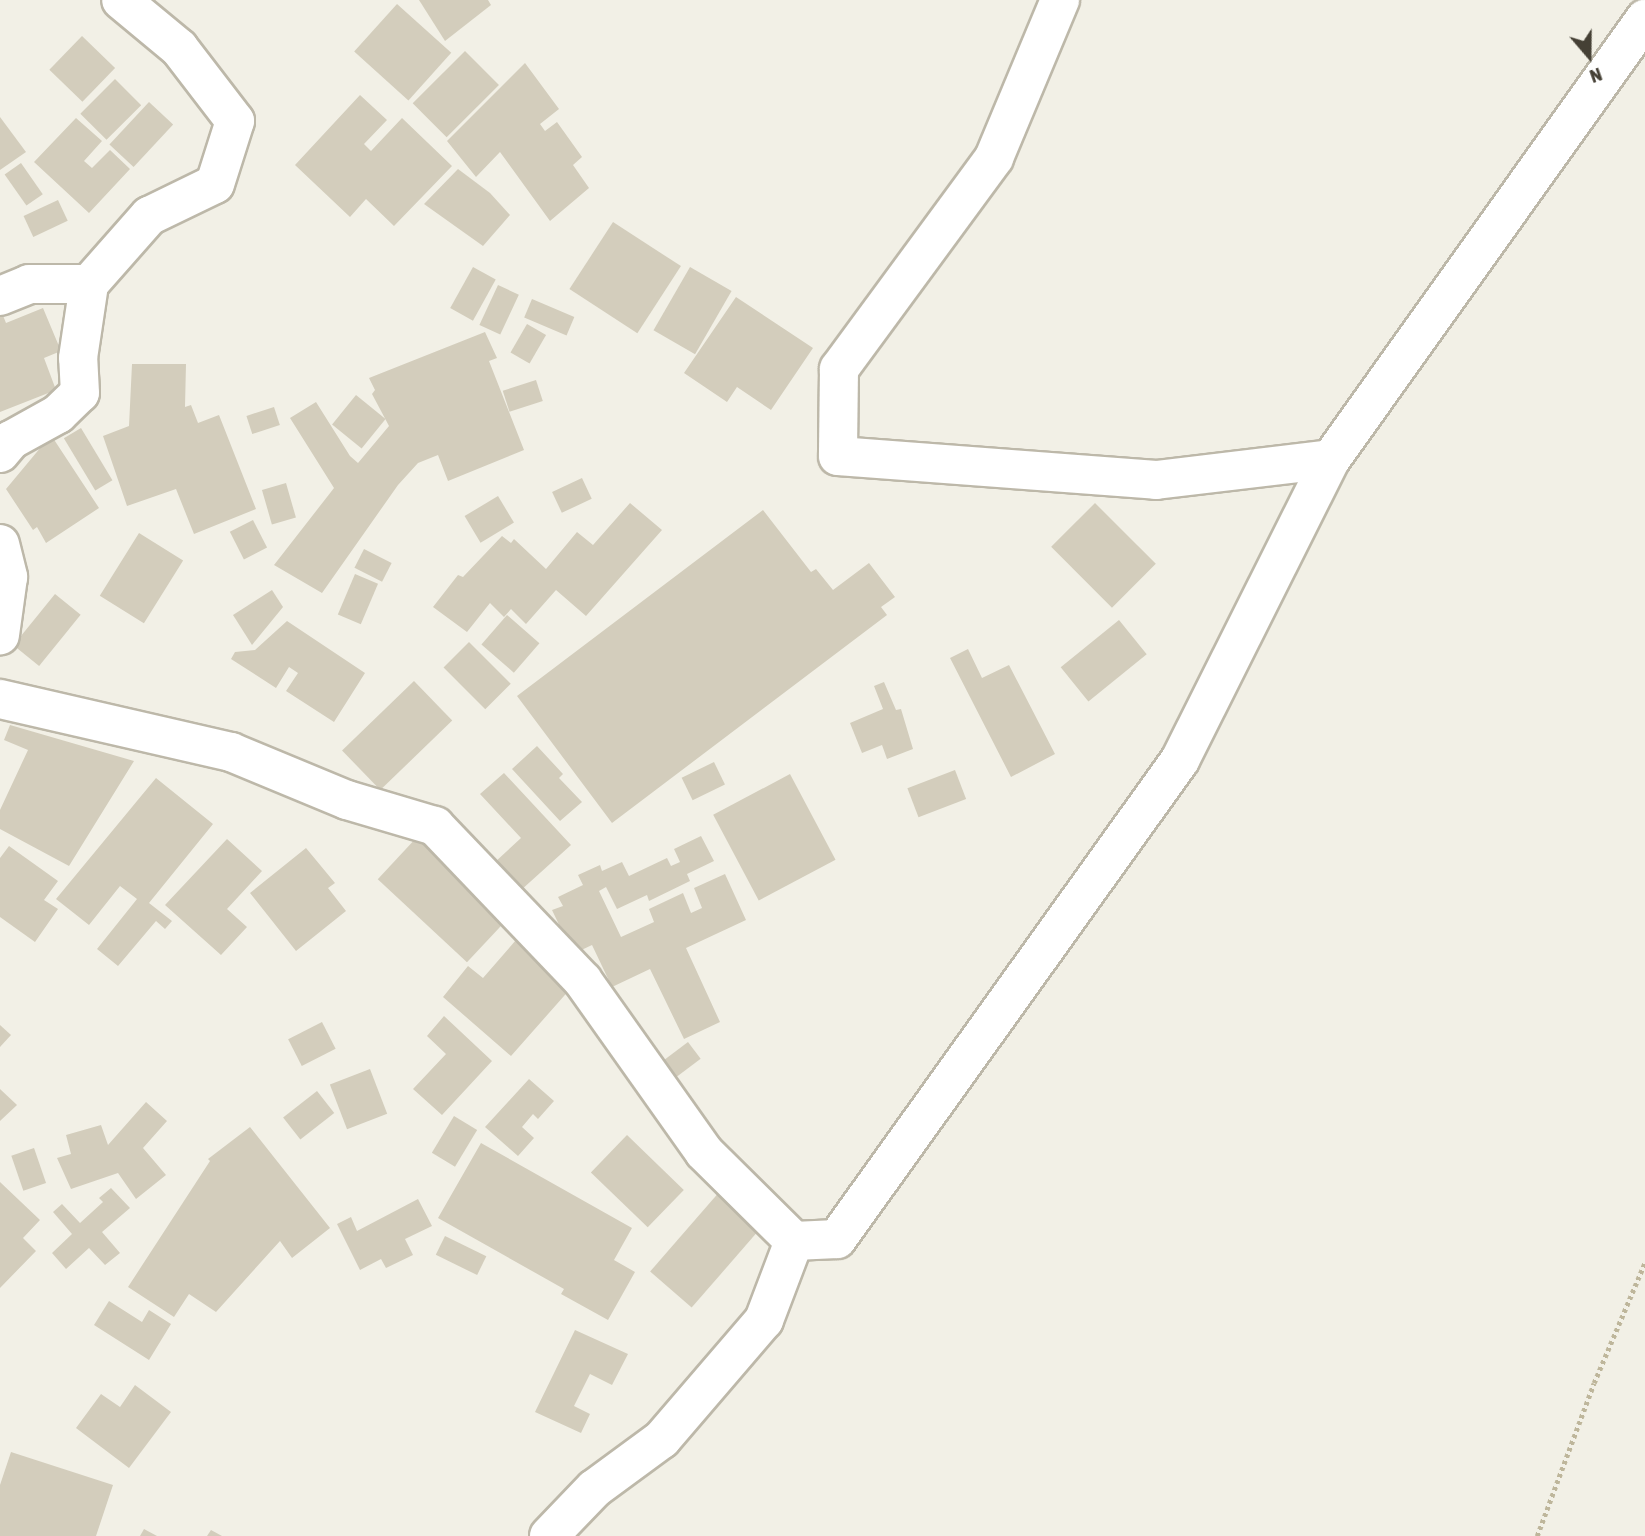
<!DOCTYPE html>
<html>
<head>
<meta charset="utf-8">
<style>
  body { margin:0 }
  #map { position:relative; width:1645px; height:1536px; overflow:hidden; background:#f2f0e6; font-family:"Asap Condensed",sans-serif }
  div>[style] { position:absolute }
  .building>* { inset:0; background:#d3cdbc; transform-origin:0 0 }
  .path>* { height:4.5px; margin-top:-2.25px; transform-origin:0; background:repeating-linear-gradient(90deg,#beb69b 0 3.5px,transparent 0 7px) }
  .roads { filter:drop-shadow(2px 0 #bdb8a9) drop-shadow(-2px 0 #bdb8a9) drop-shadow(0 2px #bdb8a9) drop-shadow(0 -2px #bdb8a9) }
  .minor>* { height:38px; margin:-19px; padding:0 19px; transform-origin:19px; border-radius:19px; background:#fff }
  span { translate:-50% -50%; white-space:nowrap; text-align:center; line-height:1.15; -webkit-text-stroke:6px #fff; paint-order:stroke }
  .north { position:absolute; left:1554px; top:21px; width:70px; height:70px; -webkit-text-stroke:5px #fff; paint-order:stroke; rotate:160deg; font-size:19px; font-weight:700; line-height:28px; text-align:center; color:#454035 }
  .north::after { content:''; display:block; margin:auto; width:24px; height:32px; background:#454035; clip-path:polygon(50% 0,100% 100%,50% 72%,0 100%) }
</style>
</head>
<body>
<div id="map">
  <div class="building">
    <i style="clip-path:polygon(419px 0,488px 0,491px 5px,445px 41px)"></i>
    <i style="left:397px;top:4px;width:73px;height:64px;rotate:42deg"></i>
    <i style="left:82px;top:36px;width:46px;height:47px;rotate:44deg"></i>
    <i style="left:465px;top:51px;width:48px;height:74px;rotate:45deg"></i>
    <i style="clip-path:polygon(525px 63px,559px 109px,540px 124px,545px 131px,557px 122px,582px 157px,573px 165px,589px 188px,550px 221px,500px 152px,476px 177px,447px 141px)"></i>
    <i style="left:115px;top:79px;width:37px;height:49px;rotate:45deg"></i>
    <i style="clip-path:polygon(360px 95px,387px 120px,364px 144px,371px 151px,402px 118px,452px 166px,394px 226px,366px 199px,350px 217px,295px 165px)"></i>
    <i style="left:149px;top:102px;width:33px;height:58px;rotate:43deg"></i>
    <i style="clip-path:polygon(0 117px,26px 152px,0 170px)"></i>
    <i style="clip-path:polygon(76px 118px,102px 141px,84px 161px,92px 168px,110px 150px,130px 169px,89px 213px,34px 162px)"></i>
    <i style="left:21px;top:163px;width:38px;height:20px;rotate:55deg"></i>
    <i style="clip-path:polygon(458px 169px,490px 193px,510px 215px,483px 246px,424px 204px)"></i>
    <i style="left:58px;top:200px;width:23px;height:38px;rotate:65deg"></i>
    <i style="left:613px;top:222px;width:81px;height:80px;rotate:33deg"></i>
    <i style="left:473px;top:267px;width:26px;height:47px;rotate:29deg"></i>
    <i style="left:690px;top:267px;width:48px;height:73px;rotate:30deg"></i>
    <i style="left:498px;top:285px;width:23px;height:44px;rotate:25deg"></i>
    <i style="clip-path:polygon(736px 297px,813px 348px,771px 410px,737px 387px,727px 402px,684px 373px)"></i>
    <i style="left:532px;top:299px;width:46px;height:20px;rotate:23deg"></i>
    <i style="clip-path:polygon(0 308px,6px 323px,43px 308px,61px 351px,44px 358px,56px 390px,0 412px)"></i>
    <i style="left:527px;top:324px;width:22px;height:33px;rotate:30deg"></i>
    <i style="clip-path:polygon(485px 332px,497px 358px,489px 361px,524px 450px,448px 481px,438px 455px,418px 463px,398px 485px,322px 593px,274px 565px,334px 488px,290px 418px,316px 402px,350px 456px,358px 463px,389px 426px,372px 394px,375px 390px,369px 378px)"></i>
    <i style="clip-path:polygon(132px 364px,186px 364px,185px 407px,191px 405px,198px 423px,219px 415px,256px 509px,194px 534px,176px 489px,127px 506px,103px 436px,129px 426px)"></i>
    <i style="left:536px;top:380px;width:22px;height:35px;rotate:72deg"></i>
    <i style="left:356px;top:395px;width:38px;height:38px;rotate:39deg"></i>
    <i style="left:274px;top:407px;width:19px;height:29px;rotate:72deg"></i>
    <i style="left:81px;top:428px;width:61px;height:20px;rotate:59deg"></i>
    <i style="clip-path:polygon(51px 435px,99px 508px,46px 543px,37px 527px,33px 530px,6px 489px)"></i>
    <i style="left:582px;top:478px;width:23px;height:33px;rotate:65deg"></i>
    <i style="left:286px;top:483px;width:36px;height:25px;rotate:74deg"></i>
    <i style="left:498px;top:496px;width:31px;height:39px;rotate:59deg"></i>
    <i style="clip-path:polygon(630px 503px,662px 530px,586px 616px,556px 590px,526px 624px,511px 609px,504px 617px,490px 603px,467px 632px,433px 607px,458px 575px,463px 577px,502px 536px,511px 543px,514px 539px,546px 569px,577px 532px,593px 545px)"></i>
    <i style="left:1095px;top:503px;width:86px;height:62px;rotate:45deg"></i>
    <i style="clip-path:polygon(763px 510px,811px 572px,816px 569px,833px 590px,869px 563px,895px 597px,881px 607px,887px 615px,612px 823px,517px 696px)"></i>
    <i style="left:253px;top:520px;width:31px;height:26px;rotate:63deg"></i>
    <i style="left:139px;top:533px;width:52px;height:74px;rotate:32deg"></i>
    <i style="left:364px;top:549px;width:31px;height:21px;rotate:27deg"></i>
    <i style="left:355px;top:574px;width:25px;height:44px;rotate:23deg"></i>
    <i style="clip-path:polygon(272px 590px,283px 607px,252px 645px,233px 615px)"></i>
    <i style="left:55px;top:594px;width:33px;height:66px;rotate:39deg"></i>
    <i style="left:507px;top:615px;width:43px;height:39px;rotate:41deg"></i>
    <i style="left:1119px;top:620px;width:44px;height:75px;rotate:51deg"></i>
    <i style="clip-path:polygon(287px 621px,365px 673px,334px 722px,286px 691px,298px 673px,289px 667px,276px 688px,231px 659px,235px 652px,255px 650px)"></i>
    <i style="left:469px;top:642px;width:59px;height:36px;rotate:45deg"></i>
    <i style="clip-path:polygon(968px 649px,982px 678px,1009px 665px,1055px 754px,1011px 777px,950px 658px)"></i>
    <i style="left:414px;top:681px;width:55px;height:100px;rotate:46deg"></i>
    <i style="clip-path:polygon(884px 682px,896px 710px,901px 709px,913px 749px,887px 759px,882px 745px,862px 753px,850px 723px,883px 709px,874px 686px)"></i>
    <i style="clip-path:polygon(10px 725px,134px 761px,69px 866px,0 829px,0 810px,28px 750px,4px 740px)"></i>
    <i style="clip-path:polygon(537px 746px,563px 774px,559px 778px,582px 802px,560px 821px,512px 769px)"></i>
    <i style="left:714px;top:762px;width:25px;height:36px;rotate:64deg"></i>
    <i style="left:955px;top:770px;width:31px;height:51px;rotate:69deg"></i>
    <i style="clip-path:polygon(504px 773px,571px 845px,520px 891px,494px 863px,521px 838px,480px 794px)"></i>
    <i style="left:790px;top:774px;width:97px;height:87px;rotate:62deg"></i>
    <i style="clip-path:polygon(156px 778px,213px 824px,149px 903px,172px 921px,165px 929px,156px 921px,118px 966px,97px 949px,137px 899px,120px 886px,89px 925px,56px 899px)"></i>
    <i style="left:418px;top:836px;width:122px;height:59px;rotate:43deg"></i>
    <i style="clip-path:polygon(701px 836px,714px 861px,687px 874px,690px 881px,649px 901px,647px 895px,617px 909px,606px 887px,599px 891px,621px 937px,654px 922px,649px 909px,683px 893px,691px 913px,702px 908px,694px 888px,725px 874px,746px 920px,686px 948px,720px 1022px,684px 1039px,650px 969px,612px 987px,592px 945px,573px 954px,552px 910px,563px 906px,558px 897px,583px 885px,578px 875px,600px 865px,602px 871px,622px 862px,629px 876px,667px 858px,671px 866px,680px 862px,674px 849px)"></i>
    <i style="clip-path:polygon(227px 839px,262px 871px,227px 909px,247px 927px,221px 955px,165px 905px)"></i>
    <i style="clip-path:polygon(9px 846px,58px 881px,44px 900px,58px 909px,35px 942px,0 917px,0 858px)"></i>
    <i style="clip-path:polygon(306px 848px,335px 883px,328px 888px,346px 911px,296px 951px,250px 893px)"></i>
    <i style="clip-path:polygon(521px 928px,579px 979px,511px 1056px,443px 997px,468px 966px,483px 978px,516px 940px,513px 937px)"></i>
    <i style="clip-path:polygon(444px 1016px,492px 1061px,442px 1115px,413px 1089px,446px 1054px,427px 1036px)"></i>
    <i style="left:322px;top:1022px;width:30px;height:38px;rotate:63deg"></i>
    <i style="clip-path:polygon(0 1025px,11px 1035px,0 1047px)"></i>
    <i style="left:688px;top:1042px;width:21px;height:32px;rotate:53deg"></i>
    <i style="left:370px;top:1069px;width:48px;height:43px;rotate:69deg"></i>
    <i style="clip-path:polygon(529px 1079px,554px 1101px,538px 1119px,533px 1114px,522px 1127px,534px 1138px,518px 1156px,485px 1127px)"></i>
    <i style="clip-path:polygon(0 1089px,17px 1105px,0 1121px)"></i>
    <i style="left:317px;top:1091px;width:28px;height:43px;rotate:52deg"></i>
    <i style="clip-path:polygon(146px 1102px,167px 1121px,143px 1148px,166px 1175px,136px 1199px,118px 1173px,71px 1189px,57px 1158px,71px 1154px,66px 1135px,101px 1125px,108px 1145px)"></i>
    <i style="left:454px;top:1116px;width:27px;height:43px;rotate:31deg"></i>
    <i style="clip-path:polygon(250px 1127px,330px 1228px,292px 1258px,280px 1241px,216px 1312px,189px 1294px,174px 1317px,128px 1287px,210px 1161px,208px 1159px)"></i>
    <i style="left:627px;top:1135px;width:79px;height:52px;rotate:44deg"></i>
    <i style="clip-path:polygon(481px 1143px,632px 1228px,614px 1260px,635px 1272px,608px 1320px,561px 1294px,564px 1289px,438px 1218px)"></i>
    <i style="left:34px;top:1148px;width:37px;height:24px;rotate:71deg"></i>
    <i style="clip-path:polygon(0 1182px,40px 1220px,23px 1238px,36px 1251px,0 1288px)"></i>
    <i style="clip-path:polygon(111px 1188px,130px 1208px,102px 1232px,120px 1253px,105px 1265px,89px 1248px,66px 1269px,52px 1253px,72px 1234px,53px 1212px,62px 1204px,80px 1223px,103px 1202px,99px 1198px)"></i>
    <i style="left:721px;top:1190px;width:55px;height:108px;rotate:41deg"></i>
    <i style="clip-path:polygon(418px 1199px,432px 1226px,405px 1239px,413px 1255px,386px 1268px,381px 1259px,360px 1270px,337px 1224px,351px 1217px,357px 1231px)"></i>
    <i style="left:445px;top:1236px;width:46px;height:21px;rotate:26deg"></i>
    <i style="clip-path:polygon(109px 1301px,142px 1322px,149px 1310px,171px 1324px,149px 1360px,94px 1325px)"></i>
    <i style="clip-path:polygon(575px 1330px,628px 1354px,612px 1385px,590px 1374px,574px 1406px,590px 1414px,581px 1433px,535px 1412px)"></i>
    <i style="clip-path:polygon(135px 1385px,171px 1412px,129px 1468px,76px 1428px,101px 1394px,120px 1407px)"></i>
    <i style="clip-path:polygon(11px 1452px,113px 1485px,96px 1536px,0 1536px,0 1485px)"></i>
    <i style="clip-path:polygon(144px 1529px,157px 1536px,140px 1536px)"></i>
    <i style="clip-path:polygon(211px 1530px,222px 1536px,207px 1536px)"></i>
  </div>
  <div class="path">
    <i style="left:1537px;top:1536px;width:163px;rotate:-69.6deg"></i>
    <i style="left:1594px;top:1383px;width:131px;rotate:-67.1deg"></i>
  </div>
  <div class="roads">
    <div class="minor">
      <i style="left:1060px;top:0;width:171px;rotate:112.7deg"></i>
      <i style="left:994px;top:158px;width:262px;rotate:126.3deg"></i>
      <i style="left:839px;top:369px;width:87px;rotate:90.7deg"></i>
      <i style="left:838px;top:456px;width:319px;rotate:4.3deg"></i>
      <i style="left:1156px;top:480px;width:176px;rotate:-6.8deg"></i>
      <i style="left:1331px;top:459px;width:541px;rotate:-54.49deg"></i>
      <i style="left:0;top:296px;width:31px;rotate:-22deg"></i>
      <i style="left:29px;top:284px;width:60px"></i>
      <i style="left:0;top:453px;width:17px;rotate:-50deg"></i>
      <i style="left:11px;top:440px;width:54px;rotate:-29deg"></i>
      <i style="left:58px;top:414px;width:30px;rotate:-44deg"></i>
      <i style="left:80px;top:393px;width:35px;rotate:-93deg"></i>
      <i style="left:78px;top:358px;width:75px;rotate:-81.5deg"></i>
      <i style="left:89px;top:284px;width:91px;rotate:-48.6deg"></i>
      <i style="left:149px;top:216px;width:73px;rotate:-25.9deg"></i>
      <i style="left:215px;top:184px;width:66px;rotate:-72.4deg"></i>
      <i style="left:235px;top:121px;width:92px;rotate:-127.5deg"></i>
      <i style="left:179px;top:48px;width:75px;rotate:-140.4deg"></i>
      <i style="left:0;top:544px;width:34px;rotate:76deg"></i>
      <i style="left:8px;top:577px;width:59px;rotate:97.9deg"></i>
      <i style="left:0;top:699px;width:237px;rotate:12.9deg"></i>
      <i style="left:231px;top:752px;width:126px;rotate:22.5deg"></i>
      <i style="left:347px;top:800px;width:92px;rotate:16.5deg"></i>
      <i style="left:435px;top:826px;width:214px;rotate:46.3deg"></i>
      <i style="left:583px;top:981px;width:209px;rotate:54.7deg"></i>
      <i style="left:704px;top:1152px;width:127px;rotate:44.7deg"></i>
      <i style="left:794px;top:1241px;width:85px;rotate:110.8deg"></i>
      <i style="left:764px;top:1320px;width:157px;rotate:130.6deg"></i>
      <i style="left:662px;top:1439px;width:84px;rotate:143.7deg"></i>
      <i style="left:594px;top:1489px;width:65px;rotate:133.8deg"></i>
      <i style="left:794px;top:1241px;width:43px;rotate:-2.7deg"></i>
      <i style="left:837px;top:1239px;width:589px;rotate:-54.39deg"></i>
      <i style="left:1180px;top:760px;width:337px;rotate:-63.4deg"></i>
    </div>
  </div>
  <div class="north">N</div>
</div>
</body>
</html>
